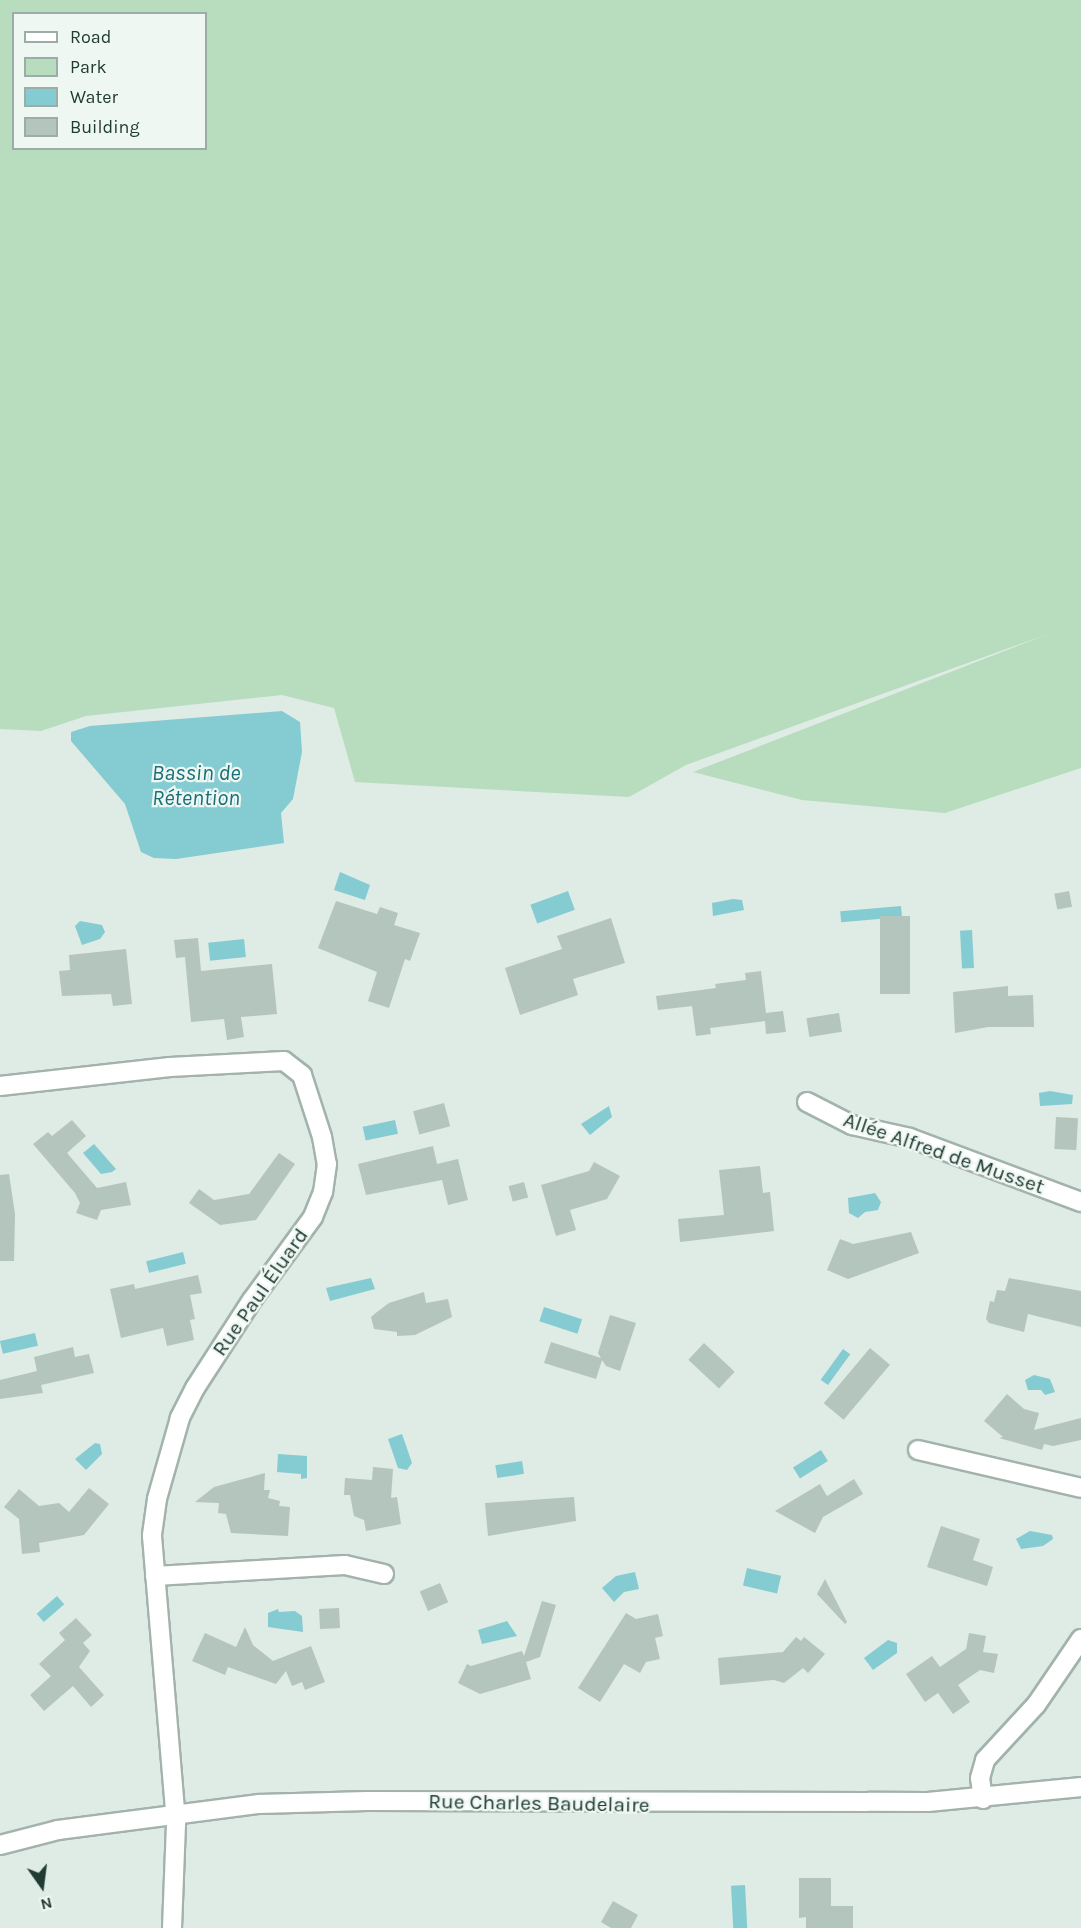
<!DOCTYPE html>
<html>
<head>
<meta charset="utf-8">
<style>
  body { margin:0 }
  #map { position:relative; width:1081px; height:1928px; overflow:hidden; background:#dfebe5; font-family:Karla,sans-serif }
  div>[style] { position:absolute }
  .green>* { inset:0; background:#b7ddbe }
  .water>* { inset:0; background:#85cbd2; transform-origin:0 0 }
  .building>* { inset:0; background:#b4c5bd; transform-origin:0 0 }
  .roads { filter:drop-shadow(2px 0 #a2b3ac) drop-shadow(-2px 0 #a2b3ac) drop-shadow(0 2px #a2b3ac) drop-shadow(0 -2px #a2b3ac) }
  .minor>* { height:18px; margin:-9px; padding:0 9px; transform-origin:9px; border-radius:9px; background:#fff }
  span { translate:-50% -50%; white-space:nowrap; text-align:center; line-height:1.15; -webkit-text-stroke:4.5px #eff7f3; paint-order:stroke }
  .street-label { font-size:21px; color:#203b32 }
  .water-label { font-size:22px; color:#196f78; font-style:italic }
  .legend { position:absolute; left:12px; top:12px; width:195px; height:138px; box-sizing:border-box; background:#eff7f3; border:2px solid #9caca6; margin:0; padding:8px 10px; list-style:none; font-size:18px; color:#203b32 }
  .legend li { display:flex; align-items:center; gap:12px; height:30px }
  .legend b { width:30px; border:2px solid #9caca6 }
  .north { position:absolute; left:12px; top:1856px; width:60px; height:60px; -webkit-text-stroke:4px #eff7f3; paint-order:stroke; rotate:166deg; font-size:16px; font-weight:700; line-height:24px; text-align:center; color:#203b32 }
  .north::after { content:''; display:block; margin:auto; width:21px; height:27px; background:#203b32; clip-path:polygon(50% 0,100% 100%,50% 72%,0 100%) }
</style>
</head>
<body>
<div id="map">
  <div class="green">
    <i style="clip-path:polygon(evenodd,0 0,1081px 0,1081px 768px,945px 813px,802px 800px,693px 772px,1048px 634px,686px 765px,629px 797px,355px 782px,334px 708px,282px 695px,86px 716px,41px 731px,0 729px,0 0,14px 14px,206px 14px,206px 148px,14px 148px,14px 14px)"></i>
  </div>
  <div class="water">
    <i style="clip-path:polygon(282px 711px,300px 722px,302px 752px,293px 799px,281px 813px,284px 843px,176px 859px,154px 858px,141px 852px,125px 804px,71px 741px,71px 732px,90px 726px)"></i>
    <i style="clip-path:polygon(340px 872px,370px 885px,365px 900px,334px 890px)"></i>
    <i style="left:568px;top:891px;width:20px;height:40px;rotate:70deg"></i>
    <i style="clip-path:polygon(733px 899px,742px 900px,744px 910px,713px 916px,712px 903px)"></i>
    <i style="left:901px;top:906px;width:11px;height:61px;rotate:85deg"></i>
    <i style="clip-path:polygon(80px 921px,102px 925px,105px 932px,100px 939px,82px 945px,75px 926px)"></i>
    <i style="left:972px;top:930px;width:38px;height:12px;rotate:87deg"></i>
    <i style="left:244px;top:939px;width:18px;height:36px;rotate:84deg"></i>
    <i style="clip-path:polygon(1050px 1091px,1073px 1095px,1072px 1104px,1040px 1106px,1039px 1093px)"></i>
    <i style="clip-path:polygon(609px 1106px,612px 1117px,590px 1135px,581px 1124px)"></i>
    <i style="left:395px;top:1120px;width:14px;height:33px;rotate:78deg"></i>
    <i style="clip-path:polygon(94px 1144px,116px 1169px,112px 1172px,101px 1174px,83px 1153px)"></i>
    <i style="clip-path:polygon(875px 1193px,881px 1202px,878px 1210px,865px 1212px,858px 1218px,849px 1213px,848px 1198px)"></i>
    <i style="left:183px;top:1252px;width:12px;height:38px;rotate:76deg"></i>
    <i style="clip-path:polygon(371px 1278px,375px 1289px,330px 1301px,326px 1288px)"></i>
    <i style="left:544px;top:1307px;width:40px;height:15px;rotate:18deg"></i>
    <i style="left:35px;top:1333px;width:13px;height:36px;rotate:77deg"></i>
    <i style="left:843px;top:1349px;width:9px;height:38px;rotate:36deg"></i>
    <i style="clip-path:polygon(1034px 1375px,1050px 1379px,1055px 1392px,1045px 1395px,1041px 1390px,1028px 1390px,1025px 1380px)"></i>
    <i style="clip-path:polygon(402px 1434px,412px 1463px,407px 1470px,398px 1468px,388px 1439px)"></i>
    <i style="clip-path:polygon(95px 1443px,100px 1444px,102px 1454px,86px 1470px,75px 1459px)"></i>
    <i style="left:821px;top:1450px;width:13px;height:33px;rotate:58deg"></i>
    <i style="clip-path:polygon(278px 1454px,307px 1456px,307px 1478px,301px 1479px,301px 1474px,277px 1472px)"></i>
    <i style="left:522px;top:1461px;width:13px;height:27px;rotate:81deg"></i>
    <i style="clip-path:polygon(1030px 1531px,1052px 1535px,1053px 1539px,1043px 1546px,1021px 1549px,1016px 1539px)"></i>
    <i style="left:747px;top:1568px;width:35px;height:18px;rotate:13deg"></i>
    <i style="clip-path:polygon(635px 1572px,639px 1589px,624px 1592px,614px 1602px,602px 1588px,616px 1576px)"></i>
    <i style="left:57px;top:1596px;width:11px;height:27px;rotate:49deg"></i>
    <i style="clip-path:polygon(278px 1609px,279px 1612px,295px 1611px,302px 1616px,303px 1632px,268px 1627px,268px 1613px)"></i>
    <i style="clip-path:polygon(507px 1621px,517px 1636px,482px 1644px,478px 1630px)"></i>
    <i style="clip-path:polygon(888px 1640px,897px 1643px,897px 1653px,873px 1670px,864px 1658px)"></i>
    <i style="left:745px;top:1885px;width:43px;height:14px;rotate:87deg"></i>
  </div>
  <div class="building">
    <i style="left:1069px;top:891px;width:16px;height:15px;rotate:79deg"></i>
    <i style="clip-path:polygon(336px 901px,377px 914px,380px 907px,398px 913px,394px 925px,420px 933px,410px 961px,405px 959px,389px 1008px,368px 1001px,377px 972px,318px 948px)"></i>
    <i style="left:910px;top:916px;width:78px;height:30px;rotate:90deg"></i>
    <i style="clip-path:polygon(611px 918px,625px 963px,573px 979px,578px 995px,520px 1015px,505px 968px,562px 949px,557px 936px)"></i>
    <i style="clip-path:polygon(198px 938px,201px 971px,272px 964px,277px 1014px,241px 1017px,244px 1037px,227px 1040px,224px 1019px,191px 1022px,185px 957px,176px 958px,174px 940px)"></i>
    <i style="clip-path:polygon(126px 949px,132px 1004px,113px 1006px,111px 994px,62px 996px,59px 971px,70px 970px,69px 955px)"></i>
    <i style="clip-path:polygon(761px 971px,766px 1013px,783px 1011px,786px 1032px,766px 1034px,765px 1021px,710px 1028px,711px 1034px,696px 1036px,692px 1006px,658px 1010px,656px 996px,716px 988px,715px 984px,746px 980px,745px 973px)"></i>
    <i style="clip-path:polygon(1008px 986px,1008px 996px,1033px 995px,1034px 1027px,988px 1027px,955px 1033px,953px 992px)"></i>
    <i style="left:839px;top:1013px;width:19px;height:33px;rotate:81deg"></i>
    <i style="left:444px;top:1103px;width:24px;height:32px;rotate:75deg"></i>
    <i style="left:1056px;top:1117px;width:22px;height:32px;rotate:3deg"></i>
    <i style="clip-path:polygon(72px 1120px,86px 1136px,67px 1153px,97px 1188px,126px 1182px,131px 1205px,101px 1210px,97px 1220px,76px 1213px,80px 1203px,75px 1193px,33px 1144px,48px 1132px,52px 1136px)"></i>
    <i style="clip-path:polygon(433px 1146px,437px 1164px,458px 1159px,468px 1200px,448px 1205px,442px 1180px,366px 1195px,358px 1164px)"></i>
    <i style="clip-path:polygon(279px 1153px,295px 1164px,256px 1220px,220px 1225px,189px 1203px,199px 1189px,214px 1200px,249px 1194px)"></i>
    <i style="clip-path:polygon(594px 1162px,620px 1176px,607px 1199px,570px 1210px,576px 1230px,556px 1236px,541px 1185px,589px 1171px)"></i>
    <i style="clip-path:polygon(760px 1166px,763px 1193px,770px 1192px,774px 1231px,680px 1242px,678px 1219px,724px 1215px,719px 1170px)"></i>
    <i style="clip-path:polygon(9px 1174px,15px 1214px,14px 1261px,0 1261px,0 1175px)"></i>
    <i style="left:524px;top:1182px;width:16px;height:16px;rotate:75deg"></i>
    <i style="clip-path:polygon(911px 1232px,919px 1253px,848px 1279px,827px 1270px,840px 1239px,853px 1244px)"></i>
    <i style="clip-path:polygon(198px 1275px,202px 1293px,190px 1295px,195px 1319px,190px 1320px,194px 1340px,167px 1346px,163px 1328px,121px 1338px,110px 1289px,134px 1284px,135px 1289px)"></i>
    <i style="clip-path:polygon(1009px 1278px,1081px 1291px,1081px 1327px,1028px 1314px,1024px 1332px,989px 1323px,986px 1319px,990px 1301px,994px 1302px,997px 1290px,1005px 1291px)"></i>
    <i style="clip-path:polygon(424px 1292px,426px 1303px,448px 1299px,452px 1317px,415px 1335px,397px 1336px,397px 1332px,374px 1329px,371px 1317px,377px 1312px,389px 1303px)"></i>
    <i style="clip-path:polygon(610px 1315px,636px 1323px,620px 1371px,606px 1366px,602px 1360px,596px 1379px,544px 1363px,551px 1342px,601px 1358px,598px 1353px)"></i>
    <i style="left:704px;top:1343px;width:42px;height:23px;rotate:43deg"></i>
    <i style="clip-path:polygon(73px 1347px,75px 1357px,89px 1354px,94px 1373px,41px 1385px,43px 1393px,0 1399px,0 1380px,37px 1371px,34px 1357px)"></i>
    <i style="left:870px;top:1348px;width:26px;height:72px;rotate:40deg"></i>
    <i style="clip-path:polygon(1007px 1394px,1024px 1409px,1039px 1413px,1034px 1430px,1081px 1418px,1081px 1440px,1053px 1446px,1044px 1444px,1042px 1450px,999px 1438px,1003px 1437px,984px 1421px)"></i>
    <i style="clip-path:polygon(373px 1467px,393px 1469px,391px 1498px,397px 1497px,401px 1524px,366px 1531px,364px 1520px,354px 1516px,350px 1495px,344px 1495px,345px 1478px,372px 1480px)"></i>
    <i style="clip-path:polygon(265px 1473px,264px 1490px,270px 1490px,268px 1498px,280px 1501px,279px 1506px,290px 1507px,288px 1536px,231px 1533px,226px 1514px,218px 1513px,219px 1503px,195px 1502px,214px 1487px)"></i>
    <i style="clip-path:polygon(854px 1479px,863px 1494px,823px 1517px,815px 1533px,775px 1511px,820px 1484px,827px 1496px)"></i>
    <i style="clip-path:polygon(89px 1488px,109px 1504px,84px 1535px,39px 1543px,40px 1552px,22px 1554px,19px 1519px,4px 1507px,19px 1489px,39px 1506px,59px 1503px,69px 1512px)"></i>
    <i style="clip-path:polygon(574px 1497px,576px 1521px,488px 1536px,485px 1503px)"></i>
    <i style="clip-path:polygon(941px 1526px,980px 1539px,973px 1560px,993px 1567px,987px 1586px,927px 1567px)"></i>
    <i style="clip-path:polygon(825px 1579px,847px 1622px,845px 1624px,817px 1594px)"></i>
    <i style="left:440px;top:1583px;width:21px;height:22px;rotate:67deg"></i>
    <i style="clip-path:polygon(542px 1601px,556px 1605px,540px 1657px,526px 1662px,531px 1679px,480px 1694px,458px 1683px,467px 1664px,471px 1666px,522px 1651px,524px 1656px)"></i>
    <i style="left:339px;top:1608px;width:20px;height:20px;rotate:87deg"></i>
    <i style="clip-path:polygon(626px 1613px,636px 1619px,658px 1614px,663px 1636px,655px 1638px,660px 1659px,646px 1662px,640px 1673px,624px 1664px,600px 1702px,578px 1688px)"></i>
    <i style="clip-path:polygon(76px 1618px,92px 1635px,83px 1643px,90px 1651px,79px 1667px,104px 1695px,91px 1707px,73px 1686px,44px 1711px,30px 1695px,51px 1676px,39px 1664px,65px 1640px,59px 1633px)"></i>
    <i style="clip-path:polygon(245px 1627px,253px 1645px,273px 1661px,311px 1646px,325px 1682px,305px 1690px,302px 1682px,292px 1686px,286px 1671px,276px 1684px,228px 1667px,225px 1675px,192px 1661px,205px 1633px,236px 1647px)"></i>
    <i style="clip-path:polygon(969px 1633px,986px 1636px,983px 1652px,998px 1654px,994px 1673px,980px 1670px,958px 1685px,970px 1702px,953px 1714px,938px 1693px,925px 1702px,906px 1674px,932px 1656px,940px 1667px,966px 1649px)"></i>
    <i style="clip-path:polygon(796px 1637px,801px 1641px,804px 1637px,825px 1654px,808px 1673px,803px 1668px,784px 1683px,774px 1680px,720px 1685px,718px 1658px,783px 1652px)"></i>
    <i style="clip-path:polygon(799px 1878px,831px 1878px,831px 1906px,853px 1906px,853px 1928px,806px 1928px,806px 1917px,799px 1918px)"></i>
    <i style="clip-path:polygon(613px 1901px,638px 1915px,631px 1928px,611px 1928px,601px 1922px)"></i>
  </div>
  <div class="roads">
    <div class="minor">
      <i style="left:0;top:1086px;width:171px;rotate:-6.4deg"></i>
      <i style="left:170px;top:1067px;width:114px;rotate:-3deg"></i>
      <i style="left:284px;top:1061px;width:23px;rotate:38deg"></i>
      <i style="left:302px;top:1075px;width:65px;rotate:72.1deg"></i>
      <i style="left:322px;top:1137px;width:27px;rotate:80deg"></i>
      <i style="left:327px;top:1164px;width:28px;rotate:98deg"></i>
      <i style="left:323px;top:1192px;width:27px;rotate:112deg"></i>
      <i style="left:313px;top:1217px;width:103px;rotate:126.3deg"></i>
      <i style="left:252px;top:1300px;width:105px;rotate:122.9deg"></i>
      <i style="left:195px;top:1388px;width:34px;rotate:117deg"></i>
      <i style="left:180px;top:1418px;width:84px;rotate:105.9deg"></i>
      <i style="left:157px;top:1499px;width:37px;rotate:98deg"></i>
      <i style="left:152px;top:1536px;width:289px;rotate:85.2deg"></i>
      <i style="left:176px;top:1824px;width:104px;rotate:92.2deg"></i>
      <i style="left:807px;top:1102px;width:51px;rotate:27.1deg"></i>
      <i style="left:852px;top:1125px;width:59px;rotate:12.6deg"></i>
      <i style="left:910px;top:1138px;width:183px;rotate:20.5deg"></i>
      <i style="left:918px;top:1450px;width:167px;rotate:13.1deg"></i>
      <i style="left:155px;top:1576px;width:190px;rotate:-3.3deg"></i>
      <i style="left:345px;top:1565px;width:40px;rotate:13deg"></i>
      <i style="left:983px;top:1799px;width:21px;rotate:-98deg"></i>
      <i style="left:980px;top:1778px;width:19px;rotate:-74deg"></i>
      <i style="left:985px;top:1760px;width:75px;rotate:-47.2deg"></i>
      <i style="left:1036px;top:1705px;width:80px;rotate:-55.7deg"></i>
      <i style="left:0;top:1845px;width:60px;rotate:-14.5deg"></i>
      <i style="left:58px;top:1830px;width:203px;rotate:-7.4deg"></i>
      <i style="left:259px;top:1804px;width:108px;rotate:-1.6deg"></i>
      <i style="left:367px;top:1801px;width:561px;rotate:0.1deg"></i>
      <i style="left:928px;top:1802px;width:154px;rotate:-5.6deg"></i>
    </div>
  </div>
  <div class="street-label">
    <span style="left:944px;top:1153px;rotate:19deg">Allée Alfred de Musset</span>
    <span style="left:260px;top:1292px;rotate:-55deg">Rue Paul Éluard</span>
    <span style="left:539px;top:1803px;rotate:1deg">Rue Charles Baudelaire</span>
  </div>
  <div class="water-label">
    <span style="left:196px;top:786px">Bassin de<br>Rétention</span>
  </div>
  <ul class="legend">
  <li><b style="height:8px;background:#fff"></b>Road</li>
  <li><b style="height:16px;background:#b7ddbe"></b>Park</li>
  <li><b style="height:16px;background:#85cbd2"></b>Water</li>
  <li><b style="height:16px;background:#b4c5bd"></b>Building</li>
  </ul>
  <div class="north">N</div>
</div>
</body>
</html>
